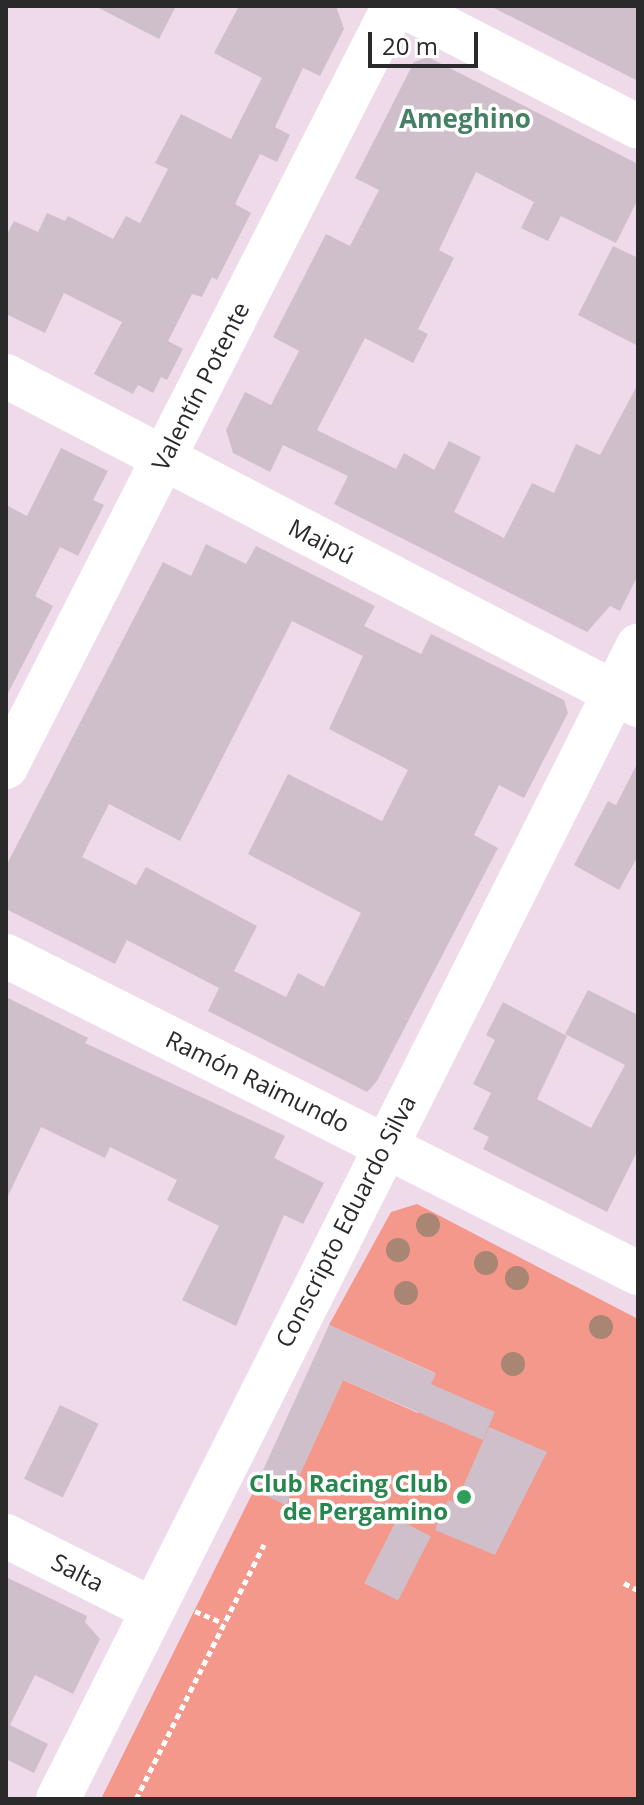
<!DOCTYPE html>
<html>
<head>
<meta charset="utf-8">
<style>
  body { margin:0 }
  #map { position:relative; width:644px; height:1805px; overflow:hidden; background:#eedae9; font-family:"Open Sans",sans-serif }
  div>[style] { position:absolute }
  .pitch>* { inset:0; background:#f3988b }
  .building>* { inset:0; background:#cfbfcb; transform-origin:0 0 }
  .path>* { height:5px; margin-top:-2.5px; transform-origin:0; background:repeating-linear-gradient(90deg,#fff 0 6px,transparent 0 10px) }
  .minor>* { height:44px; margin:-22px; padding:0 22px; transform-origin:22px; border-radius:22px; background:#fff }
  .trees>* { width:24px; height:24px; margin:-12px; border-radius:50%; background:#a98573 }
  .dots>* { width:22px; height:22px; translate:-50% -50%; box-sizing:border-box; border:4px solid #fff; border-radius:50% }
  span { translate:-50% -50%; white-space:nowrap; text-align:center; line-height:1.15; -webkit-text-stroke:7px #fff; paint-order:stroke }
  .street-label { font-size:24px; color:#2a2a2a }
  .leisure-label { font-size:24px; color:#27864d; font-weight:700 }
  .right { translate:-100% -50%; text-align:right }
  .neighbourhood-label { font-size:26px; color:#458064; font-weight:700 }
  .frame { position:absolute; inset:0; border:8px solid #2a2a2a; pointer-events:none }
  .scale { position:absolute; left:368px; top:32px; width:110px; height:36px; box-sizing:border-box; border:4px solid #2a2a2a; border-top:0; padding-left:10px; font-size:24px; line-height:28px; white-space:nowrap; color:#2a2a2a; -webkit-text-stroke:6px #fff; paint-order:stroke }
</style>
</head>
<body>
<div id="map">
  <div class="pitch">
    <i style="clip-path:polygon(417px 1204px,638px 1319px,638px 1799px,101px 1799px,254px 1490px,286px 1504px,343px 1380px,418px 1413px,435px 1373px,329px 1325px,391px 1212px)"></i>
  </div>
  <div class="building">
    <i style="clip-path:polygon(95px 6px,176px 6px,159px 39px)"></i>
    <i style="clip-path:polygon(239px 6px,336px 6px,344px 29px,320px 76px,303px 68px,275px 127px,290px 135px,277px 162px,260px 154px,235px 204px,251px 213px,217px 280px,212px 277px,202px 297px,192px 294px,168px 341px,183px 349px,167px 380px,161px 377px,153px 393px,138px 385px,133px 394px,94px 374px,122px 322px,64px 293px,45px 333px,6px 314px,6px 236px,14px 221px,38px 232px,47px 213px,65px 221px,68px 216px,113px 239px,126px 216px,140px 223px,168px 169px,155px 163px,181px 114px,231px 139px,262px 78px,214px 53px)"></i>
    <i style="clip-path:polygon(490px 6px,638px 6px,638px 81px,565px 44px)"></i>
    <i style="clip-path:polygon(428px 57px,638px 164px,638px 199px,616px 243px,561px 216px,548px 241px,521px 228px,534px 202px,476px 172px,439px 250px,454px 258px,418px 329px,428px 334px,413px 363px,365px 338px,317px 430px,396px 469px,404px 453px,434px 470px,449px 441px,481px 457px,454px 512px,504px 538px,532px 483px,554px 493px,576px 444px,600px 455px,638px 384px,638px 575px,620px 611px,610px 606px,587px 632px,334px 504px,348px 476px,283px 445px,270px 472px,233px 453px,226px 430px,245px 392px,271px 405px,299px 351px,273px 337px,326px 234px,350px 246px,379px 190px,355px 178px,414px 62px)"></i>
    <i style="clip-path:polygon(613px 246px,638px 258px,638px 346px,578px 315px)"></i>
    <i style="clip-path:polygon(61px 448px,108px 471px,93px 500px,104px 505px,78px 556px,60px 547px,35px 596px,53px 606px,6px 697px,6px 505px,27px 516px)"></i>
    <i style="clip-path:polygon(evenodd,206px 544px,246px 564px,256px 546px,375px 606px,364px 626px,421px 654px,431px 634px,564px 700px,568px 713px,524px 798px,499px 785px,474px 835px,498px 848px,377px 1081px,367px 1092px,208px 1011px,219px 988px,127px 940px,115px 964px,6px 909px,6px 866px,163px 562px,191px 576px,206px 544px,292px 621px,363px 656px,329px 729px,408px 770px,382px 821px,288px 774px,248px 854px,361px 913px,324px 987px,298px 973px,286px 997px,234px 971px,257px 926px,146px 867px,136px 885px,82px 857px,109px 804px,180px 841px,292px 621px)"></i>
    <i style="clip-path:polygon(638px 762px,638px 856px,619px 890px,574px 865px,608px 801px,616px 805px)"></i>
    <i style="clip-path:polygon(588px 990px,638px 1015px,638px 1150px,607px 1212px,483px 1149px,489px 1137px,473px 1129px,491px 1093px,473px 1084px,495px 1040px,486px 1035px,503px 1002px,567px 1036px,537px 1099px,591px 1128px,625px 1065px,565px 1034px)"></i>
    <i style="clip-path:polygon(6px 997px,88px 1038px,85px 1043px,285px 1136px,274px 1158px,324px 1183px,303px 1224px,284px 1215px,236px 1326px,182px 1300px,219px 1226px,167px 1200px,177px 1180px,110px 1147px,105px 1158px,41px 1127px,6px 1200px)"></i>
    <i style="clip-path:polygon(329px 1325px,436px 1374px,431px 1384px,495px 1412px,483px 1440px,343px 1380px,286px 1505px,254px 1490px)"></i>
    <i style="left:60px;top:1405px;width:43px;height:82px;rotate:26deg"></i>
    <i style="clip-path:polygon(489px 1427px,547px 1452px,495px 1555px,435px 1530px,448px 1500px,456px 1503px)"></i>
    <i style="left:397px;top:1519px;width:38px;height:72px;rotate:27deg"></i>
    <i style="clip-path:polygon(6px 1577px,87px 1616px,85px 1622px,100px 1639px,73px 1694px,35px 1675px,10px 1725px,48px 1744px,34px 1773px,6px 1759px)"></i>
  </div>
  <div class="path">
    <i style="left:624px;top:1583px;width:16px;rotate:27deg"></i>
    <i style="left:195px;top:1611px;width:30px;rotate:23deg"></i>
    <i style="left:136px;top:1799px;width:285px;rotate:-63.3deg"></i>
  </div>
  <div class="minor">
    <i style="left:403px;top:6px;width:264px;rotate:27.2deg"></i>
    <i style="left:6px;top:376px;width:713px;rotate:27.5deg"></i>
    <i style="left:6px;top:767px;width:854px;rotate:-62.98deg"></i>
    <i style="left:6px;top:956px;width:707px;rotate:26.64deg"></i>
    <i style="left:6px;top:1536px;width:161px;rotate:26.6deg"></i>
    <i style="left:58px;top:1799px;width:1291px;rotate:-63.3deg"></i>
  </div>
  <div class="trees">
    <i style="left:428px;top:1225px"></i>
    <i style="left:398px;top:1250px"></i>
    <i style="left:486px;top:1263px"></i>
    <i style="left:517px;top:1278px"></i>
    <i style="left:406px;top:1293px"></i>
    <i style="left:601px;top:1327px"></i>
    <i style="left:513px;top:1364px"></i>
  </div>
  <div class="dots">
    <i style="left:464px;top:1497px;background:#2e9e5b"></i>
  </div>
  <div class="street-label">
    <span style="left:200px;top:386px;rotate:-63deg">Valentín Potente</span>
    <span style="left:322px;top:541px;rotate:27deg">Maipú</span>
    <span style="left:258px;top:1081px;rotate:26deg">Ramón Raimundo</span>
    <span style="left:345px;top:1221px;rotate:-63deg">Conscripto Eduardo Silva</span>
    <span style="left:78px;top:1572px;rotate:27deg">Salta</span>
  </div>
  <div class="leisure-label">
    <span class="right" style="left:448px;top:1497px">Club Racing Club<br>de Pergamino</span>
  </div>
  <div class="neighbourhood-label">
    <span style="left:465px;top:119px">Ameghino</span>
  </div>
  <div class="frame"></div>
  <div class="scale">20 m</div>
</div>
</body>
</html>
